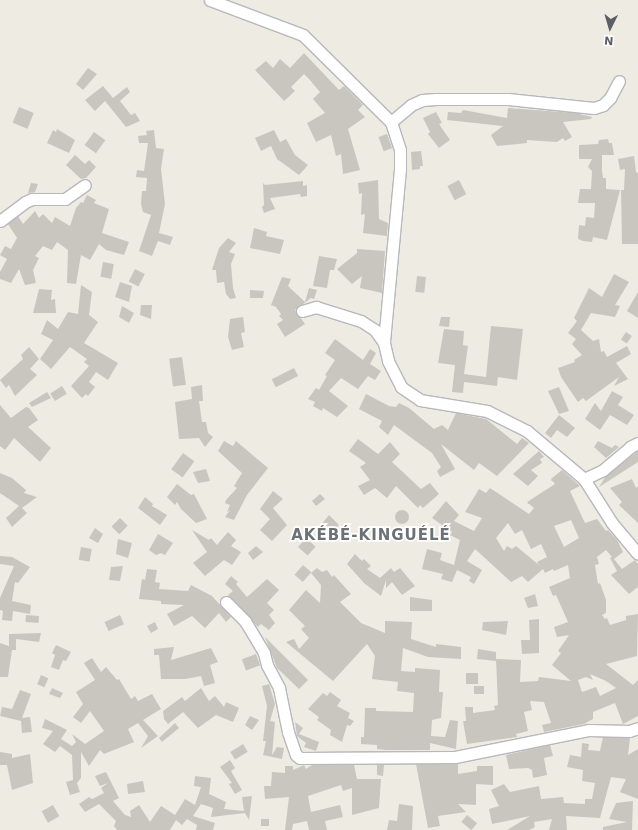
<!DOCTYPE html>
<html>
<head>
<meta charset="utf-8">
<style>
  body { margin:0 }
  #map { position:relative; width:638px; height:830px; overflow:hidden; background:#eeebe2; font-family:"DejaVu Sans",sans-serif }
  div>[style] { position:absolute }
  .building>* { inset:0; background:#c9c6c0; transform-origin:0 0 }
  .round { border-radius:50% }
  .roads { filter:drop-shadow(1px 0 #b5b9bd) drop-shadow(-1px 0 #b5b9bd) drop-shadow(0 1px #b5b9bd) drop-shadow(0 -1px #b5b9bd) }
  .minor>* { height:11px; margin:-5.5px; padding:0 5.5px; transform-origin:5.5px; border-radius:5.5px; background:#fff }
  span { translate:-50% -50%; white-space:nowrap; text-align:center; line-height:1.15; -webkit-text-stroke:3.5px #fff; paint-order:stroke }
  .district-label { font-size:15px; color:#6c7176; font-weight:700; letter-spacing:1px }
  .north { position:absolute; left:590px; top:8px; width:40px; height:40px; -webkit-text-stroke:3px #fff; paint-order:stroke; rotate:185deg; font-size:11px; font-weight:700; line-height:16px; text-align:center; color:#5b5f64 }
  .north::after { content:''; display:block; margin:auto; width:14px; height:18px; background:#5b5f64; clip-path:polygon(50% 0,100% 100%,50% 72%,0 100%) }
</style>
</head>
<body>
<div id="map">
  <div class="building">
    <i style="clip-path:polygon(304px 53px,339px 90px,344px 86px,363px 105px,358px 110px,365px 117px,348px 129px,360px 170px,343px 174px,341px 154px,336px 156px,331px 135px,316px 142px,307px 123px,325px 113px,313px 99px,320px 92px,309px 79px,304px 74px,291px 87px,295px 91px,284px 101px,255px 70px,266px 61px,273px 68px,280px 59px,290px 68px)"></i>
    <i style="clip-path:polygon(88px 68px,97px 74px,83px 90px,76px 84px)"></i>
    <i style="clip-path:polygon(103px 86px,113px 98px,127px 87px,130px 92px,120px 101px,131px 115px,135px 113px,140px 121px,126px 127px,105px 101px,95px 111px,85px 100px)"></i>
    <i style="left:19px;top:107px;width:16px;height:17px;rotate:22deg"></i>
    <i style="clip-path:polygon(508px 108px,575px 113px,592px 117px,591px 119px,563px 122px,572px 137px,565px 141px,563px 138px,557px 142px,527px 140px,527px 143px,497px 146px,491px 135px,503px 126px,447px 120px,448px 112px,461px 113px,463px 110px,507px 118px)"></i>
    <i style="clip-path:polygon(436px 112px,442px 123px,439px 124px,450px 140px,439px 148px,428px 134px,430px 132px,423px 118px)"></i>
    <i style="clip-path:polygon(57px 129px,75px 140px,69px 153px,47px 143px,53px 130px,56px 132px)"></i>
    <i style="clip-path:polygon(154px 130px,156px 148px,164px 149px,161px 169px,165px 204px,159px 233px,173px 237px,170px 245px,158px 241px,152px 256px,139px 251px,151px 215px,143px 212px,141px 204px,142px 191px,146px 191px,147px 178px,136px 177px,137px 170px,144px 171px,148px 143px,139px 143px,138px 136px,147px 135px,146px 131px)"></i>
    <i style="clip-path:polygon(274px 130px,280px 142px,286px 139px,295px 155px,308px 165px,299px 175px,277px 159px,271px 146px,261px 151px,255px 138px)"></i>
    <i style="left:94px;top:132px;width:14px;height:16px;rotate:36deg"></i>
    <i style="left:387px;top:134px;width:15px;height:9px;rotate:70deg"></i>
    <i style="clip-path:polygon(608px 139px,609px 143px,612px 143px,614px 155px,602px 155px,602px 171px,603px 178px,606px 178px,606px 189px,620px 190px,607px 240px,593px 237px,592px 242px,583px 241px,578px 239px,579px 225px,585px 226px,586px 217px,594px 218px,595px 203px,578px 203px,580px 189px,591px 189px,592px 171px,588px 167px,592px 159px,579px 159px,579px 145px,598px 144px,599px 140px)"></i>
    <i style="clip-path:polygon(421px 151px,423px 166px,420px 166px,420px 169px,412px 170px,411px 152px)"></i>
    <i style="clip-path:polygon(75px 155px,85px 164px,89px 160px,96px 167px,86px 178px,81px 179px,66px 165px)"></i>
    <i style="clip-path:polygon(634px 156px,636px 172px,638px 173px,638px 244px,622px 244px,621px 190px,624px 190px,625px 169px,620px 170px,618px 159px)"></i>
    <i style="clip-path:polygon(378px 180px,379px 219px,388px 223px,387px 236px,363px 233px,365px 214px,361px 215px,362px 193px,359px 194px,358px 183px)"></i>
    <i style="left:459px;top:180px;width:16px;height:13px;rotate:63deg"></i>
    <i style="clip-path:polygon(303px 181px,303px 186px,307px 185px,307px 196px,301px 197px,300px 194px,270px 198px,275px 209px,264px 213px,262px 207px,264px 205px,263px 183px,265px 185px)"></i>
    <i style="clip-path:polygon(31px 183px,38px 184px,35px 192px,28px 193px)"></i>
    <i style="clip-path:polygon(87px 195px,96px 200px,94px 203px,109px 209px,102px 233px,129px 242px,124px 255px,106px 250px,99px 244px,90px 260px,81px 255px,76px 284px,67px 283px,68px 250px,57px 242px,52px 250px,43px 246px,35px 256px,39px 258px,33px 270px,36px 283px,25px 285px,19px 269px,11px 283px,0 279px,0 272px,7px 259px,0 255px,5px 246px,11px 249px,17px 238px,8px 224px,18px 216px,23px 224px,35px 211px,39px 218px,43px 214px,52px 223px,55px 217px,70px 226px,76px 208px,81px 202px,83px 203px)"></i>
    <i style="clip-path:polygon(254px 228px,267px 232px,266px 236px,284px 240px,280px 254px,250px 248px)"></i>
    <i style="clip-path:polygon(228px 238px,236px 243px,229px 252px,235px 254px,231px 264px,233px 288px,236px 298px,230px 299px,226px 294px,224px 282px,217px 283px,216px 270px,212px 270px,219px 248px)"></i>
    <i style="clip-path:polygon(357px 249px,385px 251px,382px 293px,360px 288px,362px 276px,352px 284px,337px 269px,357px 253px)"></i>
    <i style="clip-path:polygon(319px 256px,337px 259px,334px 270px,330px 270px,327px 288px,313px 286px)"></i>
    <i style="left:103px;top:262px;width:11px;height:15px;rotate:10deg"></i>
    <i style="left:135px;top:269px;width:11px;height:14px;rotate:27deg"></i>
    <i style="clip-path:polygon(614px 274px,629px 282px,615px 305px,620px 306px,615px 317px,591px 313px,581px 330px,593px 341px,599px 339px,601px 352px,604px 351px,607px 357px,627px 346px,631px 354px,616px 363px,628px 379px,614px 386px,619px 377px,586px 401px,583px 398px,578px 402px,561px 377px,558px 368px,575px 362px,574px 360px,582px 355px,572px 344px,576px 339px,568px 333px,577px 321px,574px 318px,589px 288px,602px 297px)"></i>
    <i style="left:417px;top:276px;width:9px;height:16px;rotate:6deg"></i>
    <i style="clip-path:polygon(282px 277px,291px 279px,288px 286px,305px 302px,309px 288px,317px 290px,314px 299px,311px 298px,295px 310px,305px 324px,285px 337px,277px 324px,283px 320px,279px 316px,281px 314px,276px 307px,271px 305px)"></i>
    <i style="clip-path:polygon(120px 282px,132px 286px,129px 302px,115px 297px)"></i>
    <i style="clip-path:polygon(81px 285px,92px 292px,89px 315px,98px 322px,84px 343px,118px 363px,108px 380px,96px 372px,89px 382px,95px 387px,88px 396px,86px 394px,82px 398px,71px 386px,89px 366px,84px 362px,87px 359px,70px 347px,51px 369px,40px 359px,53px 340px,41px 334px,47px 320px,58px 329px,68px 312px,78px 314px)"></i>
    <i style="clip-path:polygon(39px 289px,52px 290px,51px 300px,55px 299px,56px 313px,33px 313px)"></i>
    <i style="clip-path:polygon(250px 290px,264px 291px,263px 298px,250px 298px)"></i>
    <i style="clip-path:polygon(638px 292px,638px 318px,627px 311px)"></i>
    <i style="clip-path:polygon(141px 305px,152px 305px,151px 319px,140px 315px)"></i>
    <i style="clip-path:polygon(122px 306px,134px 313px,129px 323px,119px 317px)"></i>
    <i style="clip-path:polygon(243px 317px,245px 332px,241px 333px,244px 347px,232px 350px,228px 337px,230px 319px)"></i>
    <i style="clip-path:polygon(441px 317px,450px 317px,449px 327px,439px 326px)"></i>
    <i style="clip-path:polygon(491px 326px,523px 329px,517px 380px,498px 377px,497px 386px,464px 382px,463px 393px,452px 392px,455px 365px,438px 363px,444px 329px,464px 331px,463px 345px,468px 346px,464px 374px,486px 377px)"></i>
    <i style="left:626px;top:332px;width:7px;height:9px;rotate:34deg"></i>
    <i style="clip-path:polygon(335px 339px,363px 360px,370px 349px,376px 353px,370px 364px,381px 371px,375px 380px,368px 376px,358px 389px,341px 378px,329px 391px,348px 406px,337px 417px,323px 408px,322px 411px,313px 406px,315px 402px,308px 399px,316px 388px,319px 390px,327px 376px,325px 375px,335px 360px,325px 353px)"></i>
    <i style="clip-path:polygon(29px 347px,39px 359px,30px 369px,37px 375px,15px 396px,9px 385px,6px 388px,0 380px,23px 359px,21px 355px)"></i>
    <i style="left:182px;top:357px;width:28px;height:13px;rotate:82deg"></i>
    <i style="left:294px;top:368px;width:9px;height:25px;rotate:63deg"></i>
    <i style="clip-path:polygon(202px 385px,203px 401px,199px 401px,202px 422px,206px 422px,208px 433px,213px 437px,205px 447px,199px 438px,179px 439px,175px 402px,192px 399px,191px 387px)"></i>
    <i style="left:62px;top:386px;width:9px;height:14px;rotate:58deg"></i>
    <i style="clip-path:polygon(559px 387px,569px 411px,559px 414px,548px 391px)"></i>
    <i style="clip-path:polygon(612px 391px,623px 397px,618px 405px,634px 415px,627px 425px,610px 415px,600px 430px,585px 419px,595px 403px,601px 411px)"></i>
    <i style="clip-path:polygon(47px 392px,51px 398px,32px 407px,29px 403px)"></i>
    <i style="clip-path:polygon(366px 394px,389px 406px,396px 407px,399px 403px,409px 408px,434px 429px,442px 425px,448px 430px,456px 413px,486px 419px,517px 444px,522px 438px,529px 443px,497px 476px,479px 463px,474px 470px,441px 444px,455px 469px,440px 477px,437px 471px,441px 467px,432px 453px,394px 425px,388px 435px,379px 427px,382px 421px,359px 409px)"></i>
    <i style="clip-path:polygon(0 405px,11px 418px,26px 407px,29px 408px,38px 420px,28px 427px,51px 448px,40px 462px,14px 438px,5px 450px,0 446px)"></i>
    <i style="clip-path:polygon(559px 415px,575px 428px,567px 437px,557px 430px,551px 438px,545px 433px)"></i>
    <i style="clip-path:polygon(358px 439px,378px 454px,390px 442px,400px 454px,392px 462px,421px 489px,430px 483px,439px 494px,423px 508px,420px 505px,418px 508px,396px 486px,387px 498px,375px 488px,364px 495px,358px 486px,370px 480px,360px 467px,366px 463px,349px 451px)"></i>
    <i style="clip-path:polygon(224px 441px,233px 446px,236px 441px,268px 468px,247px 495px,234px 520px,225px 517px,230px 510px,227px 512px,230px 505px,225px 503px,226px 500px,237px 488px,234px 486px,242px 473px,218px 451px)"></i>
    <i style="clip-path:polygon(598px 441px,612px 448px,615px 445px,619px 447px,606px 458px,594px 447px)"></i>
    <i style="clip-path:polygon(539px 451px,544px 457px,540px 459px,542px 463px,531px 470px,538px 476px,528px 486px,513px 474px)"></i>
    <i style="clip-path:polygon(638px 451px,638px 462px,599px 487px,606px 476px)"></i>
    <i style="left:183px;top:453px;width:14px;height:20px;rotate:36deg"></i>
    <i style="clip-path:polygon(206px 469px,210px 481px,198px 483px,193px 472px)"></i>
    <i style="clip-path:polygon(evenodd,562px 470px,580px 486px,570px 491px,585px 523px,597px 519px,606px 531px,608px 530px,617px 540px,623px 552px,614px 559px,622px 569px,635px 560px,638px 564px,638px 587px,629px 594px,611px 575px,617px 571px,610px 558px,612px 557px,606px 550px,597px 557px,599px 564px,595px 565px,598px 584px,600px 583px,606px 600px,606px 613px,602px 615px,605px 619px,607px 618px,610px 625px,626px 620px,626px 616px,638px 614px,637px 656px,606px 664px,633px 685px,638px 680px,638px 716px,623px 724px,615px 703px,593px 712px,593px 719px,584px 724px,544px 732px,542px 725px,551px 723px,544px 702px,530px 701px,532px 710px,524px 712px,528px 731px,516px 734px,517px 737px,467px 744px,463px 721px,466px 721px,465px 707px,473px 707px,473px 713px,495px 710px,494px 706px,498px 705px,496px 659px,521px 660px,520px 682px,538px 681px,539px 677px,571px 681px,552px 665px,561px 653px,558px 651px,569px 635px,557px 637px,554px 627px,568px 622px,556px 595px,553px 596px,549px 587px,570px 578px,568px 565px,554px 571px,553px 569px,545px 573px,543px 569px,528px 582px,522px 576px,511px 582px,475px 549px,467px 561px,482px 570px,474px 584px,469px 581px,471px 577px,457px 570px,452px 582px,441px 579px,443px 574px,422px 569px,427px 549px,442px 553px,440px 560px,454px 565px,460px 540px,450px 535px,452px 532px,432px 518px,446px 501px,459px 515px,454px 521px,474px 531px,482px 518px,465px 512px,479px 489px,486px 493px,490px 488px,529px 514px,534px 508px,527px 502px,555px 484px,551px 479px,562px 470px,571px 520px,579px 538px,564px 547px,554px 526px,571px 520px,562px 470px,508px 523px,515px 534px,522px 530px,531px 549px,541px 544px,547px 557px,537px 562px,539px 565px,516px 546px,512px 549px,507px 546px,504px 551px,496px 538px,508px 523px,562px 470px,590px 674px,606px 681px,616px 688px,600px 696px,596px 687px,582px 692px,578px 680px,586px 677px,593px 680px,590px 674px)"></i>
    <i style="clip-path:polygon(0 473px,12px 478px,26px 490px,24px 493px,37px 497px,22px 508px,27px 513px,12px 527px,6px 518px,19px 506px,0 493px)"></i>
    <i style="clip-path:polygon(632px 479px,636px 488px,638px 486px,638px 523px,619px 505px,622px 502px,610px 488px)"></i>
    <i style="clip-path:polygon(177px 484px,191px 495px,194px 494px,207px 519px,196px 523px,181px 509px,177px 502px,175px 505px,167px 497px)"></i>
    <i style="clip-path:polygon(273px 491px,283px 499px,273px 508px,287px 525px,272px 541px,260px 530px,270px 519px,260px 509px)"></i>
    <i style="clip-path:polygon(320px 494px,325px 499px,316px 506px,312px 501px)"></i>
    <i style="clip-path:polygon(145px 497px,153px 504px,152px 506px,167px 515px,160px 525px,138px 508px)"></i>
    <i class="round" style="left:395px;top:510px;width:14px;height:14px"></i>
    <i style="clip-path:polygon(329px 515px,339px 525px,332px 532px,327px 527px,325px 530px,321px 525px)"></i>
    <i style="left:120px;top:518px;width:11px;height:12px;rotate:45deg"></i>
    <i style="clip-path:polygon(95px 528px,103px 534px,98px 543px,89px 538px)"></i>
    <i style="clip-path:polygon(192px 530px,209px 540px,211px 538px,217px 545px,228px 532px,236px 540px,231px 546px,241px 552px,232px 565px,224px 560px,205px 576px,193px 563px,207px 552px)"></i>
    <i style="clip-path:polygon(158px 534px,173px 543px,165px 555px,161px 553px,156px 555px,149px 550px)"></i>
    <i style="left:306px;top:538px;width:13px;height:12px;rotate:42deg"></i>
    <i style="clip-path:polygon(118px 539px,132px 543px,128px 558px,116px 554px)"></i>
    <i style="clip-path:polygon(256px 546px,263px 552px,253px 560px,248px 553px)"></i>
    <i style="left:81px;top:547px;width:11px;height:13px;rotate:10deg"></i>
    <i style="clip-path:polygon(355px 554px,362px 561px,364px 559px,371px 566px,367px 569px,380px 578px,391px 568px,394px 572px,400px 568px,415px 586px,402px 595px,392px 582px,386px 588px,386px 580px,381px 596px,364px 583px,347px 564px)"></i>
    <i style="clip-path:polygon(0 556px,12px 557px,30px 567px,18px 583px,15px 582px,12px 601px,31px 605px,30px 614px,13px 611px,12px 621px,2px 620px,3px 611px,0 610px,0 598px,14px 566px,0 564px)"></i>
    <i style="left:303px;top:565px;width:11px;height:13px;rotate:41deg"></i>
    <i style="clip-path:polygon(123px 566px,120px 581px,109px 580px,111px 567px)"></i>
    <i style="clip-path:polygon(317px 568px,322px 572px,327px 570px,332px 577px,334px 575px,351px 594px,340px 602px,361px 623px,385px 633px,385px 621px,412px 622px,411px 639px,436px 647px,436px 644px,461px 647px,461px 659px,428px 657px,403px 648px,401px 671px,415px 672px,415px 668px,440px 670px,439px 692px,443px 692px,441px 718px,432px 720px,431px 736px,445px 737px,450px 720px,458px 721px,456px 749px,430px 743px,430px 750px,386px 750px,377px 749px,377px 745px,361px 744px,361px 737px,364px 737px,365px 708px,376px 708px,376px 711px,413px 712px,414px 693px,397px 691px,398px 682px,372px 679px,375px 656px,367px 644px,333px 681px,286px 642px,294px 639px,299px 649px,309px 638px,301px 629px,305px 626px,289px 610px,306px 590px,320px 603px,321px 585px,311px 573px)"></i>
    <i style="clip-path:polygon(147px 569px,157px 570px,155px 582px,160px 583px,159px 589px,188px 591px,191px 585px,212px 596px,231px 617px,226px 622px,219px 613px,205px 628px,192px 616px,174px 626px,167px 614px,184px 605px,161px 604px,161px 601px,139px 599px,142px 579px,145px 580px)"></i>
    <i style="clip-path:polygon(231px 576px,238px 582px,236px 584px,247px 597px,267px 579px,279px 590px,267px 603px,274px 610px,269px 615px,275px 623px,269px 630px,261px 624px,258px 627px,228px 595px,233px 591px,225px 584px)"></i>
    <i style="clip-path:polygon(535px 594px,538px 606px,528px 608px,524px 598px)"></i>
    <i style="clip-path:polygon(410px 597px,432px 600px,432px 611px,410px 611px)"></i>
    <i style="left:26px;top:615px;width:13px;height:7px;rotate:4deg"></i>
    <i style="left:120px;top:615px;width:10px;height:17px;rotate:66deg"></i>
    <i style="clip-path:polygon(539px 619px,539px 653px,522px 654px,521px 640px,530px 640px,529px 620px)"></i>
    <i style="clip-path:polygon(508px 621px,506px 635px,482px 630px,483px 622px)"></i>
    <i style="clip-path:polygon(155px 622px,158px 629px,151px 633px,147px 626px)"></i>
    <i style="clip-path:polygon(41px 633px,39px 642px,16px 639px,16px 650px,12px 650px,8px 677px,0 677px,0 643px,9px 646px,9px 634px)"></i>
    <i style="clip-path:polygon(265px 637px,308px 680px,299px 689px,277px 668px)"></i>
    <i style="clip-path:polygon(56px 645px,71px 652px,66px 661px,63px 660px,59px 670px,51px 667px,55px 655px,52px 653px)"></i>
    <i style="clip-path:polygon(174px 647px,171px 660px,211px 648px,218px 662px,210px 665px,215px 683px,204px 686px,201px 676px,185px 679px,161px 679px,159px 655px,154px 655px,154px 649px)"></i>
    <i style="clip-path:polygon(478px 649px,496px 652px,496px 661px,477px 659px)"></i>
    <i style="left:256px;top:654px;width:12px;height:15px;rotate:70deg"></i>
    <i style="clip-path:polygon(92px 658px,101px 672px,106px 667px,117px 680px,119px 679px,131px 699px,135px 696px,138px 701px,152px 694px,161px 709px,143px 720px,158px 736px,141px 748px,148px 736px,138px 723px,128px 729px,134px 742px,104px 754px,100px 750px,89px 766px,81px 752px,81px 778px,77px 783px,80px 792px,70px 795px,66px 782px,73px 780px,72px 755px,60px 746px,55px 752px,43px 744px,53px 731px,42px 728px,45px 719px,67px 730px,61px 739px,72px 746px,76px 742px,72px 734px,85px 744px,104px 731px,90px 711px,81px 723px,73px 717px,83px 704px,76px 692px,95px 680px,84px 663px)"></i>
    <i style="left:478px;top:673px;width:11px;height:12px;rotate:90deg"></i>
    <i style="left:41px;top:675px;width:8px;height:10px;rotate:23deg"></i>
    <i style="clip-path:polygon(269px 684px,275px 704px,270px 721px,275px 722px,272px 755px,277px 747px,284px 748px,282px 759px,263px 755px,266px 741px,263px 741px,267px 706px,262px 686px)"></i>
    <i style="left:474px;top:686px;width:10px;height:8px"></i>
    <i style="clip-path:polygon(52px 688px,63px 693px,60px 698px,49px 694px)"></i>
    <i style="clip-path:polygon(201px 688px,209px 701px,215px 696px,224px 707px,226px 702px,239px 708px,233px 722px,216px 715px,198px 728px,183px 712px,168px 724px,164px 719px,163px 711px,182px 697px,185px 701px)"></i>
    <i style="clip-path:polygon(20px 690px,31px 694px,22px 718px,30px 717px,32px 732px,22px 733px,21px 721px,0 716px,2px 707px,12px 709px)"></i>
    <i style="clip-path:polygon(330px 692px,341px 700px,337px 706px,350px 713px,348px 718px,354px 721px,350px 726px,347px 725px,342px 742px,330px 735px,331px 730px,317px 720px,319px 717px,308px 709px,323px 693px,327px 696px)"></i>
    <i style="clip-path:polygon(250px 716px,259px 720px,252px 730px,245px 725px)"></i>
    <i style="clip-path:polygon(295px 722px,303px 728px,299px 734px,319px 742px,316px 751px,304px 747px,306px 743px,297px 736px)"></i>
    <i style="clip-path:polygon(175px 723px,179px 728px,162px 742px,159px 738px)"></i>
    <i style="clip-path:polygon(603px 737px,630px 738px,628px 755px,638px 749px,638px 799px,620px 792px,626px 779px,611px 777px,600px 818px,566px 816px,567px 830px,549px 830px,552px 819px,534px 822px,535px 827px,529px 830px,507px 830px,530px 816px,492px 824px,489px 809px,499px 806px,491px 790px,504px 784px,510px 792px,539px 786px,541px 799px,563px 797px,564px 803px,585px 804px,585px 799px,592px 799px,595px 783px,582px 781px,583px 770px,567px 767px,570px 755px,581px 757px,582px 743px,589px 744px,588px 750px,600px 751px)"></i>
    <i style="left:243px;top:744px;width:9px;height:15px;rotate:58deg"></i>
    <i style="clip-path:polygon(550px 745px,553px 756px,544px 758px,547px 775px,533px 778px,532px 770px,528px 768px,509px 769px,506px 755px)"></i>
    <i style="clip-path:polygon(0 752px,12px 754px,12px 758px,30px 754px,33px 783px,12px 790px,7px 765px,0 765px)"></i>
    <i style="clip-path:polygon(230px 760px,235px 768px,231px 771px,242px 790px,235px 794px,229px 784px,232px 783px,220px 767px)"></i>
    <i style="clip-path:polygon(416px 764px,458px 764px,458px 774px,477px 771px,477px 766px,493px 766px,493px 785px,476px 784px,476px 805px,458px 804px,466px 812px,438px 816px,440px 826px,428px 828px)"></i>
    <i style="clip-path:polygon(304px 765px,306px 769px,312px 765px,354px 765px,357px 779px,381px 779px,379px 808px,352px 815px,352px 788px,343px 791px,341px 785px,308px 796px,311px 812px,340px 805px,343px 817px,325px 821px,327px 830px,309px 830px,307px 821px,293px 824px,292px 830px,285px 830px,289px 797px,265px 799px,264px 786px,271px 786px,272px 772px,285px 773px,285px 766px,293px 766px,293px 770px)"></i>
    <i style="clip-path:polygon(377px 765px,384px 765px,383px 776px,377px 775px)"></i>
    <i style="clip-path:polygon(106px 772px,119px 798px,113px 801px,125px 815px,131px 817px,130px 811px,139px 805px,150px 822px,161px 806px,175px 815px,185px 799px,195px 805px,201px 787px,194px 786px,195px 776px,211px 778px,209px 794px,226px 802px,224px 809px,244px 811px,242px 797px,252px 796px,249px 820px,245px 813px,211px 817px,213px 808px,201px 804px,193px 816px,215px 823px,213px 830px,196px 830px,197px 825px,187px 819px,182px 825px,176px 820px,170px 830px,117px 830px,114px 826px,116px 821px,99px 804px,85px 812px,79px 804px,89px 797px,92px 799px,104px 793px,101px 788px,108px 783px,100px 786px,95px 776px)"></i>
    <i style="clip-path:polygon(143px 781px,145px 792px,128px 794px,127px 784px)"></i>
    <i style="clip-path:polygon(633px 801px,632px 830px,603px 830px,603px 827px,627px 822px,609px 819px,616px 803px)"></i>
    <i style="clip-path:polygon(399px 804px,413px 806px,412px 830px,387px 830px,389px 820px,397px 821px)"></i>
    <i style="left:53px;top:805px;width:13px;height:13px;rotate:61deg"></i>
    <i style="left:467px;top:815px;width:13px;height:9px;rotate:39deg"></i>
    <i style="left:261px;top:819px;width:8px;height:7px"></i>
  </div>
  <div class="roads">
    <div class="minor">
      <i style="left:210px;top:0;width:99px;rotate:20.6deg"></i>
      <i style="left:303px;top:35px;width:124px;rotate:44.7deg"></i>
      <i style="left:391px;top:122px;width:29px;rotate:72deg"></i>
      <i style="left:400px;top:150px;width:19px;rotate:90deg"></i>
      <i style="left:400px;top:169px;width:175px;rotate:95.3deg"></i>
      <i style="left:384px;top:343px;width:18px;rotate:77deg"></i>
      <i style="left:388px;top:361px;width:29px;rotate:63deg"></i>
      <i style="left:401px;top:387px;width:23px;rotate:34deg"></i>
      <i style="left:420px;top:400px;width:68px;rotate:9.3deg"></i>
      <i style="left:487px;top:411px;width:45px;rotate:26.6deg"></i>
      <i style="left:527px;top:431px;width:75px;rotate:40.1deg"></i>
      <i style="left:584px;top:479px;width:52px;rotate:57.5deg"></i>
      <i style="left:612px;top:523px;width:40px;rotate:50deg"></i>
      <i style="left:391px;top:122px;width:26px;rotate:-40deg"></i>
      <i style="left:411px;top:105px;width:12px;rotate:-24deg"></i>
      <i style="left:422px;top:100px;width:14px;rotate:-4deg"></i>
      <i style="left:436px;top:99px;width:72px"></i>
      <i style="left:508px;top:99px;width:86px;rotate:6deg"></i>
      <i style="left:594px;top:108px;width:9px;rotate:-18deg"></i>
      <i style="left:603px;top:105px;width:10px;rotate:-45deg"></i>
      <i style="left:610px;top:98px;width:19px;rotate:-62deg"></i>
      <i style="left:0;top:221px;width:31px;rotate:-37deg"></i>
      <i style="left:25px;top:202px;width:8px;rotate:-23deg"></i>
      <i style="left:32px;top:199px;width:33px"></i>
      <i style="left:65px;top:199px;width:24px;rotate:-35deg"></i>
      <i style="left:302px;top:311px;width:15px;rotate:-16deg"></i>
      <i style="left:316px;top:307px;width:47px;rotate:17.3deg"></i>
      <i style="left:361px;top:321px;width:17px;rotate:33deg"></i>
      <i style="left:375px;top:330px;width:16px;rotate:55deg"></i>
      <i style="left:584px;top:479px;width:21px;rotate:-25deg"></i>
      <i style="left:603px;top:470px;width:35px;rotate:-40deg"></i>
      <i style="left:630px;top:447px;width:9px;rotate:-27deg"></i>
      <i style="left:226px;top:602px;width:27px;rotate:45deg"></i>
      <i style="left:245px;top:621px;width:37px;rotate:59deg"></i>
      <i style="left:264px;top:653px;width:12px;rotate:76deg"></i>
      <i style="left:267px;top:665px;width:26px;rotate:62deg"></i>
      <i style="left:279px;top:688px;width:45px;rotate:78.4deg"></i>
      <i style="left:288px;top:732px;width:24px;rotate:71deg"></i>
      <i style="left:296px;top:755px;width:5px;rotate:37deg"></i>
      <i style="left:300px;top:758px;width:155px;rotate:-0.4deg"></i>
      <i style="left:455px;top:757px;width:137px;rotate:-11.4deg"></i>
      <i style="left:589px;top:730px;width:40px;rotate:1.4deg"></i>
      <i style="left:629px;top:731px;width:9px;rotate:-18deg"></i>
    </div>
  </div>
  <div class="district-label">
    <span style="left:371px;top:536px">AKÉBÉ-KINGUÉLÉ</span>
  </div>
  <div class="north">N</div>
</div>
</body>
</html>
